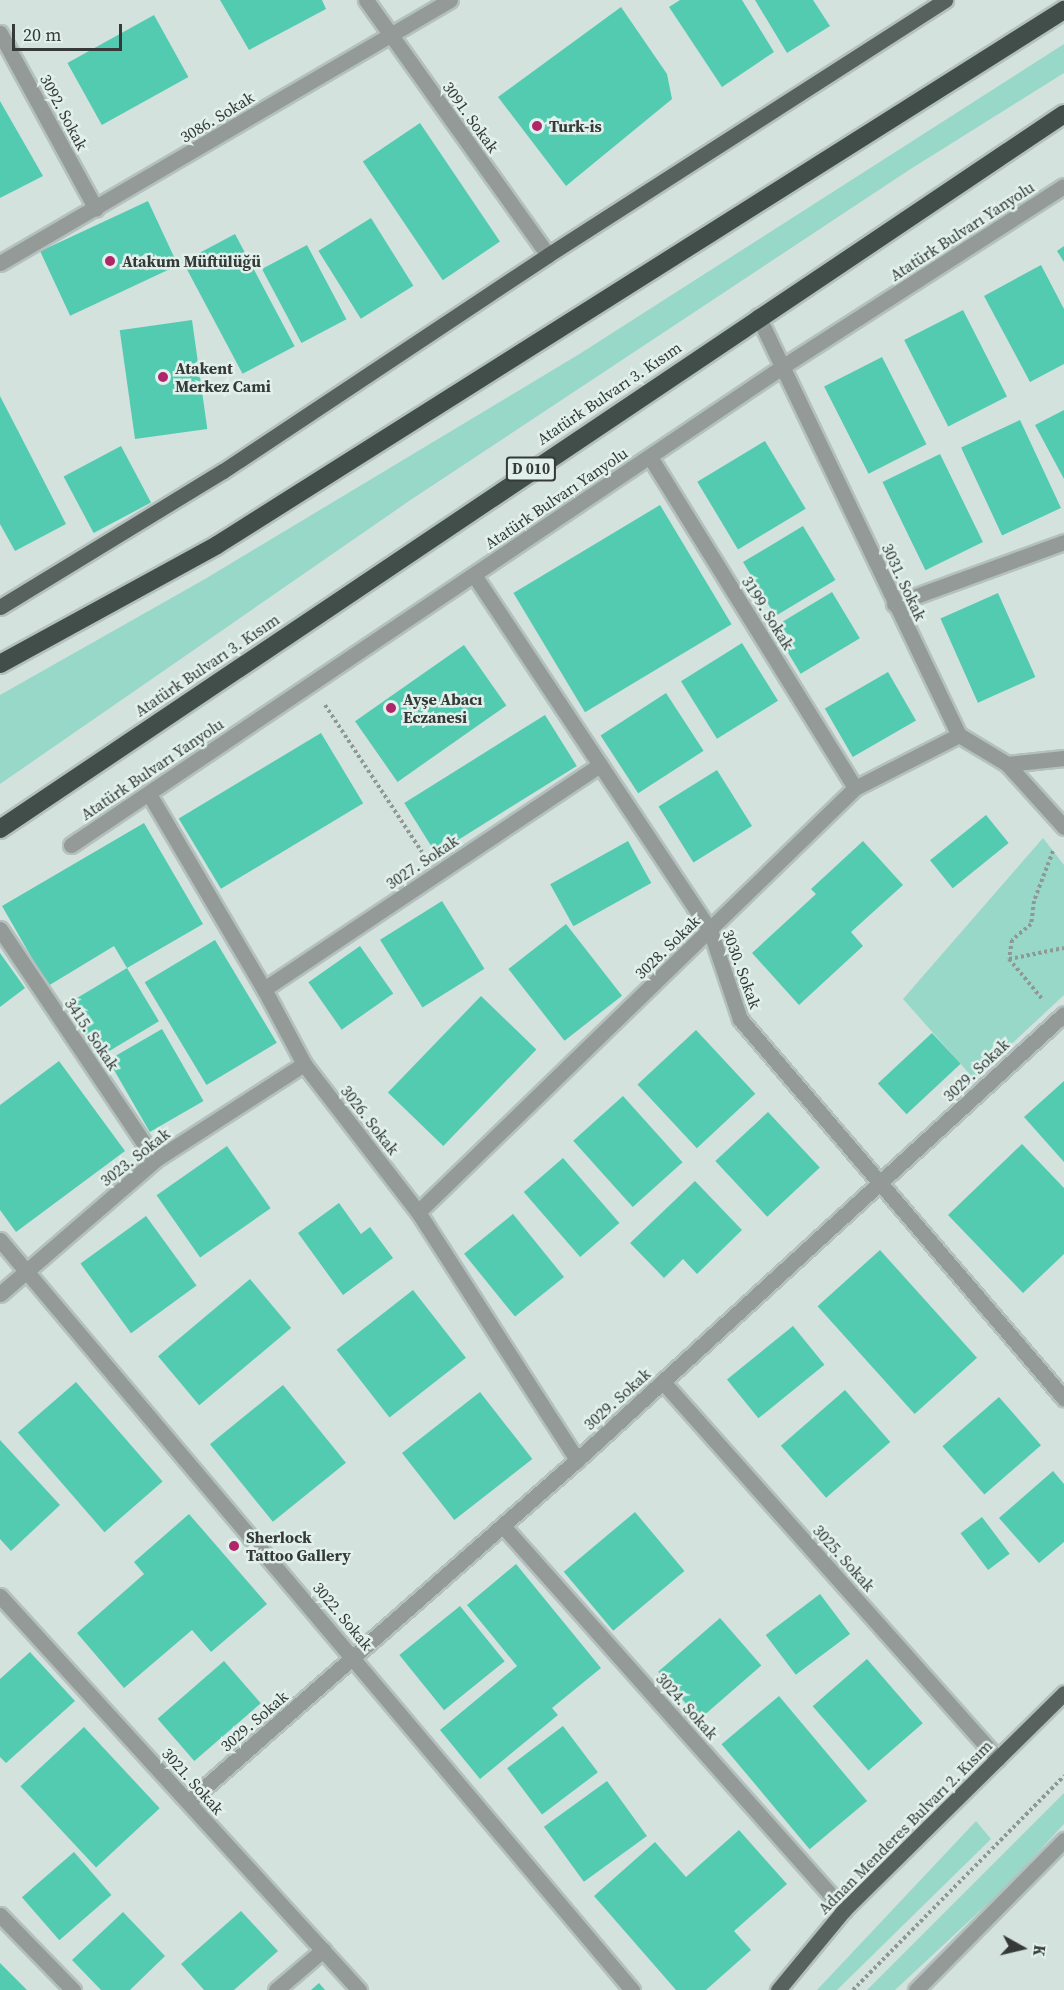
<!DOCTYPE html>
<html>
<head>
<meta charset="utf-8">
<style>
  body { margin:0 }
  #map { position:relative; width:1064px; height:1990px; overflow:hidden; background:#d4e2de; font-family:"Source Serif 4",serif }
  div>[style] { position:absolute }
  .green>* { inset:0; background:#98d8c8 }
  .building>* { inset:0; background:#53cbb1; transform-origin:0 0 }
  .path>* { height:4px; margin-top:-2px; transform-origin:0; background:repeating-linear-gradient(90deg,#8e9895 0 3px,transparent 0 6px) }
  .roads { filter:drop-shadow(2px 0 #b4c0bd) drop-shadow(-2px 0 #b4c0bd) drop-shadow(0 2px #b4c0bd) drop-shadow(0 -2px #b4c0bd) }
  .minor>* { height:15px; margin:-7.5px; padding:0 7.5px; transform-origin:7.5px; border-radius:7.5px; background:#949a98 }
  .major>* { height:15px; margin:-7.5px; padding:0 7.5px; transform-origin:7.5px; border-radius:7.5px; background:#57625f }
  .highway>* { height:18px; margin:-9px; padding:0 9px; transform-origin:9px; border-radius:9px; background:#424e4a }
  .dots>* { width:16px; height:16px; translate:-50% -50%; box-sizing:border-box; border:3px solid #e1f0eb; border-radius:50% }
  span { translate:-50% -50%; white-space:nowrap; text-align:center; line-height:1.15; -webkit-text-stroke:5px #e1f0eb; paint-order:stroke }
  .shield-label span { padding:2px 4px; background:#e1f0eb; border:2px solid; border-radius:4px; -webkit-text-stroke-width:0 }
  .shield-label { font-size:15px; color:#353a39; font-weight:700 }
  .street-label { font-size:16px; color:#353a39 }
  .poi-label { font-size:16px; color:#353a39; font-weight:700 }
  .left { translate:0 -50%; text-align:left }
  .north { position:absolute; left:992px; top:1918px; width:60px; height:60px; -webkit-text-stroke:4px #e1f0eb; paint-order:stroke; rotate:98deg; font-size:16px; font-weight:700; line-height:24px; text-align:center; color:#353a39 }
  .north::after { content:''; display:block; margin:auto; width:21px; height:27px; background:#353a39; clip-path:polygon(50% 0,100% 100%,50% 72%,0 100%) }
  .scale { position:absolute; left:12px; top:24px; width:110px; height:27px; box-sizing:border-box; border:3px solid #353a39; border-top:0; padding-left:8px; font-size:18px; line-height:21px; white-space:nowrap; color:#353a39; -webkit-text-stroke:4px #e1f0eb; paint-order:stroke }
</style>
</head>
<body>
<div id="map">
  <div class="green">
    <i style="clip-path:polygon(1064px 44px,1064px 73px,909px 170px,412px 499px,0 784px,0 695px,205px 579px,581px 353px)"></i>
    <i style="clip-path:polygon(1043px 838px,1064px 865px,1064px 995px,974px 1079px,903px 999px)"></i>
    <i style="clip-path:polygon(1064px 1793px,1064px 1824px,1011px 1882px,895px 1990px,867px 1990px)"></i>
    <i style="clip-path:polygon(976px 1821px,991px 1839px,837px 1990px,817px 1990px)"></i>
  </div>
  <div class="building">
    <i style="clip-path:polygon(220px 0,322px 0,326px 9px,249px 50px)"></i>
    <i style="clip-path:polygon(680px 0,742px 0,774px 52px,722px 87px,669px 7px)"></i>
    <i style="clip-path:polygon(755px 0,813px 0,830px 26px,787px 53px)"></i>
    <i style="clip-path:polygon(621px 7px,667px 74px,672px 99px,566px 186px,498px 97px)"></i>
    <i style="left:154px;top:15px;width:71px;height:99px;rotate:61deg"></i>
    <i style="clip-path:polygon(0 101px,43px 176px,0 198px)"></i>
    <i style="left:420px;top:123px;width:143px;height:69px;rotate:56deg"></i>
    <i style="left:148px;top:201px;width:71px;height:119px;rotate:65deg"></i>
    <i style="left:371px;top:218px;width:80px;height:62px;rotate:58deg"></i>
    <i style="left:235px;top:234px;width:127px;height:59px;rotate:62deg"></i>
    <i style="left:307px;top:245px;width:84px;height:51px;rotate:62deg"></i>
    <i style="clip-path:polygon(1064px 246px,1064px 262px,1057px 251px)"></i>
    <i style="clip-path:polygon(1041px 265px,1064px 309px,1064px 364px,1030px 382px,984px 296px)"></i>
    <i style="left:963px;top:310px;width:97px;height:66px;rotate:63deg"></i>
    <i style="left:192px;top:320px;width:110px;height:73px;rotate:82deg"></i>
    <i style="left:882px;top:357px;width:98px;height:65px;rotate:63deg"></i>
    <i style="clip-path:polygon(0 396px,66px 524px,15px 551px,0 524px)"></i>
    <i style="clip-path:polygon(1064px 410px,1064px 479px,1035px 425px)"></i>
    <i style="left:1020px;top:420px;width:97px;height:65px;rotate:65deg"></i>
    <i style="left:765px;top:441px;width:79px;height:79px;rotate:59deg"></i>
    <i style="left:121px;top:446px;width:64px;height:65px;rotate:62deg"></i>
    <i style="left:940px;top:454px;width:98px;height:64px;rotate:64deg"></i>
    <i style="left:660px;top:505px;width:139px;height:171px;rotate:59deg"></i>
    <i style="left:803px;top:526px;width:63px;height:70px;rotate:59deg"></i>
    <i style="left:832px;top:592px;width:54px;height:69px;rotate:59deg"></i>
    <i style="left:998px;top:593px;width:92px;height:63px;rotate:66deg"></i>
    <i style="left:742px;top:643px;width:68px;height:72px;rotate:58deg"></i>
    <i style="left:464px;top:645px;width:74px;height:133px;rotate:55deg"></i>
    <i style="left:888px;top:672px;width:56px;height:73px;rotate:60deg"></i>
    <i style="left:666px;top:693px;width:69px;height:78px;rotate:57deg"></i>
    <i style="left:545px;top:715px;width:60px;height:166px;rotate:58deg"></i>
    <i style="left:321px;top:733px;width:82px;height:166px;rotate:59deg"></i>
    <i style="left:717px;top:770px;width:66px;height:69px;rotate:58deg"></i>
    <i style="left:986px;top:815px;width:36px;height:72px;rotate:51deg"></i>
    <i style="clip-path:polygon(144px 823px,203px 924px,127px 968px,114px 946px,48px 986px,2px 906px)"></i>
    <i style="left:628px;top:841px;width:48px;height:89px;rotate:61deg"></i>
    <i style="clip-path:polygon(863px 841px,903px 885px,851px 932px,863px 946px,799px 1005px,752px 953px,816px 894px,811px 889px)"></i>
    <i style="left:442px;top:901px;width:80px;height:73px;rotate:58deg"></i>
    <i style="left:566px;top:924px;width:91px;height:73px;rotate:52deg"></i>
    <i style="left:215px;top:940px;width:120px;height:82px;rotate:59deg"></i>
    <i style="left:360px;top:946px;width:58px;height:63px;rotate:55deg"></i>
    <i style="clip-path:polygon(0 953px,25px 988px,0 1007px)"></i>
    <i style="left:127px;top:968px;width:62px;height:70px;rotate:59deg"></i>
    <i style="left:481px;top:996px;width:77px;height:134px;rotate:44deg"></i>
    <i style="left:162px;top:1029px;width:83px;height:62px;rotate:60deg"></i>
    <i style="left:696px;top:1030px;width:87px;height:80px;rotate:47deg"></i>
    <i style="left:932px;top:1033px;width:42px;height:74px;rotate:47deg"></i>
    <i style="clip-path:polygon(59px 1061px,125px 1151px,16px 1232px,0 1210px,0 1105px)"></i>
    <i style="clip-path:polygon(1064px 1081px,1064px 1162px,1024px 1117px)"></i>
    <i style="left:623px;top:1096px;width:89px;height:67px;rotate:48deg"></i>
    <i style="left:768px;top:1112px;width:76px;height:72px;rotate:47deg"></i>
    <i style="clip-path:polygon(1022px 1144px,1064px 1188px,1064px 1254px,1023px 1293px,948px 1215px)"></i>
    <i style="left:227px;top:1146px;width:76px;height:86px;rotate:55deg"></i>
    <i style="left:563px;top:1158px;width:86px;height:52px;rotate:49deg"></i>
    <i style="clip-path:polygon(695px 1181px,742px 1230px,697px 1274px,683px 1259px,664px 1278px,630px 1243px)"></i>
    <i style="clip-path:polygon(339px 1203px,361px 1234px,370px 1227px,393px 1258px,343px 1295px,298px 1233px)"></i>
    <i style="left:513px;top:1214px;width:81px;height:63px;rotate:51deg"></i>
    <i style="left:146px;top:1216px;width:86px;height:81px;rotate:54deg"></i>
    <i style="left:880px;top:1250px;width:145px;height:84px;rotate:48deg"></i>
    <i style="left:250px;top:1279px;width:64px;height:120px;rotate:50deg"></i>
    <i style="left:413px;top:1290px;width:86px;height:97px;rotate:52deg"></i>
    <i style="left:793px;top:1326px;width:50px;height:85px;rotate:51deg"></i>
    <i style="left:76px;top:1382px;width:132px;height:77px;rotate:49deg"></i>
    <i style="left:283px;top:1385px;width:100px;height:94px;rotate:51deg"></i>
    <i style="left:845px;top:1390px;width:69px;height:85px;rotate:49deg"></i>
    <i style="left:480px;top:1392px;width:85px;height:99px;rotate:52deg"></i>
    <i style="left:999px;top:1397px;width:64px;height:75px;rotate:49deg"></i>
    <i style="clip-path:polygon(0 1440px,60px 1505px,11px 1551px,0 1539px)"></i>
    <i style="clip-path:polygon(1053px 1471px,1064px 1484px,1064px 1542px,1039px 1563px,999px 1518px)"></i>
    <i style="left:635px;top:1512px;width:77px;height:93px;rotate:50deg"></i>
    <i style="clip-path:polygon(189px 1514px,267px 1604px,211px 1652px,192px 1630px,124px 1688px,77px 1633px,144px 1574px,134px 1562px)"></i>
    <i style="left:982px;top:1517px;width:46px;height:27px;rotate:53deg"></i>
    <i style="clip-path:polygon(516px 1564px,601px 1668px,552px 1708px,558px 1715px,480px 1779px,440px 1730px,517px 1666px,467px 1605px)"></i>
    <i style="left:820px;top:1594px;width:50px;height:68px;rotate:53deg"></i>
    <i style="left:460px;top:1606px;width:71px;height:78px;rotate:51deg"></i>
    <i style="left:720px;top:1618px;width:63px;height:82px;rotate:49deg"></i>
    <i style="clip-path:polygon(30px 1652px,75px 1701px,6px 1763px,0 1757px,0 1679px)"></i>
    <i style="left:867px;top:1659px;width:85px;height:72px;rotate:49deg"></i>
    <i style="left:224px;top:1661px;width:56px;height:88px;rotate:49deg"></i>
    <i style="left:779px;top:1696px;width:137px;height:75px;rotate:50deg"></i>
    <i style="left:563px;top:1726px;width:58px;height:70px;rotate:53deg"></i>
    <i style="left:84px;top:1727px;width:111px;height:87px;rotate:47deg"></i>
    <i style="left:607px;top:1781px;width:68px;height:78px;rotate:54deg"></i>
    <i style="clip-path:polygon(739px 1830px,787px 1884px,734px 1931px,751px 1950px,706px 1990px,676px 1990px,594px 1896px,655px 1842px,686px 1877px)"></i>
    <i style="left:74px;top:1852px;width:57px;height:69px;rotate:49deg"></i>
    <i style="clip-path:polygon(241px 1911px,278px 1951px,234px 1990px,204px 1990px,181px 1964px)"></i>
    <i style="clip-path:polygon(123px 1912px,165px 1956px,130px 1990px,101px 1990px,72px 1960px)"></i>
    <i style="clip-path:polygon(0 1963px,27px 1990px,0 1990px)"></i>
    <i style="clip-path:polygon(319px 1983px,325px 1990px,311px 1990px)"></i>
  </div>
  <div class="path">
    <i style="left:325px;top:705px;width:176px;rotate:56.6deg"></i>
    <i style="left:1053px;top:851px;width:53px;rotate:110.8deg"></i>
    <i style="left:1034px;top:901px;width:23px;rotate:97deg"></i>
    <i style="left:1031px;top:924px;width:25px;rotate:140deg"></i>
    <i style="left:1012px;top:940px;width:19px;rotate:99deg"></i>
    <i style="left:1009px;top:959px;width:56px;rotate:-11.3deg"></i>
    <i style="left:1009px;top:959px;width:53px;rotate:50.3deg"></i>
    <i style="left:853px;top:1990px;width:301px;rotate:-45.4deg"></i>
  </div>
  <div class="roads">
    <div class="minor">
      <i style="left:366px;top:0;width:313px;rotate:54.5deg"></i>
      <i style="left:0;top:33px;width:200px;rotate:61.4deg"></i>
      <i style="left:0;top:263px;width:521px;rotate:-30.3deg"></i>
      <i style="left:758px;top:316px;width:465px;rotate:64.4deg"></i>
      <i style="left:959px;top:735px;width:56px;rotate:31.1deg"></i>
      <i style="left:1007px;top:764px;width:85px;rotate:47.9deg"></i>
      <i style="left:650px;top:457px;width:389px;rotate:58.2deg"></i>
      <i style="left:474px;top:575px;width:426px;rotate:56.4deg"></i>
      <i style="left:710px;top:930px;width:94px;rotate:71.4deg"></i>
      <i style="left:740px;top:1019px;width:499px;rotate:49.5deg"></i>
      <i style="left:894px;top:604px;width:181px;rotate:-20deg"></i>
      <i style="left:1007px;top:764px;width:57px;rotate:-6deg"></i>
      <i style="left:149px;top:794px;width:226px;rotate:59.5deg"></i>
      <i style="left:264px;top:989px;width:85px;rotate:61.9deg"></i>
      <i style="left:304px;top:1064px;width:187px;rotate:52.4deg"></i>
      <i style="left:418px;top:1212px;width:295px;rotate:57.3deg"></i>
      <i style="left:71px;top:845px;width:860px;rotate:-33.91deg"></i>
      <i style="left:785px;top:365px;width:331px;rotate:-32.7deg"></i>
      <i style="left:0;top:929px;width:278px;rotate:56.1deg"></i>
      <i style="left:264px;top:989px;width:404px;rotate:-33.7deg"></i>
      <i style="left:418px;top:1212px;width:609px;rotate:-44.13deg"></i>
      <i style="left:855px;top:788px;width:117px;rotate:-27deg"></i>
      <i style="left:0;top:1240px;width:981px;rotate:49.88deg"></i>
      <i style="left:0;top:1294px;width:205px;rotate:-40.8deg"></i>
      <i style="left:155px;top:1160px;width:177px;rotate:-32.8deg"></i>
      <i style="left:663px;top:1382px;width:504px;rotate:48.38deg"></i>
      <i style="left:503px;top:1526px;width:514px;rotate:48.39deg"></i>
      <i style="left:0;top:1596px;width:533px;rotate:47.66deg"></i>
      <i style="left:188px;top:1802px;width:518px;rotate:-41.32deg"></i>
      <i style="left:577px;top:1460px;width:660px;rotate:-42.48deg"></i>
      <i style="left:0;top:1915px;width:105px;rotate:45.8deg"></i>
      <i style="left:276px;top:1990px;width:62px;rotate:-40.4deg"></i>
      <i style="left:916px;top:1990px;width:211px;rotate:-45.4deg"></i>
    </div>
    <div class="major">
      <i style="left:0;top:607px;width:261px;rotate:-31.4deg"></i>
      <i style="left:223px;top:471px;width:390px;rotate:-33.6deg"></i>
      <i style="left:548px;top:255px;width:472px;rotate:-32.7deg"></i>
      <i style="left:778px;top:1990px;width:104px;rotate:-50.5deg"></i>
      <i style="left:844px;top:1910px;width:309px;rotate:-44.6deg"></i>
    </div>
    <div class="highway">
      <i style="left:0;top:664px;width:247px;rotate:-28.7deg"></i>
      <i style="left:217px;top:545px;width:1002px;rotate:-32.28deg"></i>
      <i style="left:0;top:829px;width:1282px;rotate:-33.9deg"></i>
    </div>
  </div>
  <div class="dots">
    <i style="left:537px;top:126px;background:#af2769"></i>
    <i style="left:110px;top:261px;background:#af2769"></i>
    <i style="left:163px;top:377px;background:#af2769"></i>
    <i style="left:391px;top:708px;background:#af2769"></i>
    <i style="left:234px;top:1546px;background:#af2769"></i>
  </div>
  <div class="shield-label">
    <span style="left:531px;top:469px">D 010</span>
  </div>
  <div class="street-label">
    <span style="left:64px;top:112px;rotate:62deg">3092. Sokak</span>
    <span style="left:217px;top:117px;rotate:-31deg">3086. Sokak</span>
    <span style="left:471px;top:117px;rotate:54deg">3091. Sokak</span>
    <span style="left:962px;top:231px;rotate:-33deg">Atatürk Bulvarı Yanyolu</span>
    <span style="left:609px;top:393px;rotate:-34deg">Atatürk Bulvarı 3. Kısım</span>
    <span style="left:556px;top:498px;rotate:-34deg">Atatürk Bulvarı Yanyolu</span>
    <span style="left:904px;top:582px;rotate:65deg">3031. Sokak</span>
    <span style="left:768px;top:613px;rotate:58deg">3199. Sokak</span>
    <span style="left:207px;top:665px;rotate:-34deg">Atatürk Bulvarı 3. Kısım</span>
    <span style="left:152px;top:769px;rotate:-34deg">Atatürk Bulvarı Yanyolu</span>
    <span style="left:422px;top:862px;rotate:-34deg">3027. Sokak</span>
    <span style="left:667px;top:947px;rotate:-44deg">3028. Sokak</span>
    <span style="left:742px;top:969px;rotate:70deg">3030. Sokak</span>
    <span style="left:92px;top:1034px;rotate:56deg">3415. Sokak</span>
    <span style="left:976px;top:1070px;rotate:-43deg">3029. Sokak</span>
    <span style="left:370px;top:1120px;rotate:52deg">3026. Sokak</span>
    <span style="left:135px;top:1157px;rotate:-38deg">3023. Sokak</span>
    <span style="left:617px;top:1399px;rotate:-42deg">3029. Sokak</span>
    <span style="left:844px;top:1558px;rotate:48deg">3025. Sokak</span>
    <span style="left:343px;top:1616px;rotate:50deg">3022. Sokak</span>
    <span style="left:687px;top:1706px;rotate:48deg">3024. Sokak</span>
    <span style="left:254px;top:1721px;rotate:-41deg">3029. Sokak</span>
    <span style="left:193px;top:1781px;rotate:48deg">3021. Sokak</span>
    <span style="left:905px;top:1827px;rotate:-45deg">Adnan Menderes Bulvarı 2. Kısım</span>
  </div>
  <div class="poi-label">
    <span class="left" style="left:549px;top:126px">Turk-is</span>
    <span class="left" style="left:122px;top:261px">Atakum Müftülüğü</span>
    <span class="left" style="left:175px;top:377px">Atakent<br>Merkez Cami</span>
    <span class="left" style="left:403px;top:708px">Ayşe Abacı<br>Eczanesi</span>
    <span class="left" style="left:246px;top:1546px">Sherlock<br>Tattoo Gallery</span>
  </div>
  <div class="north">K</div>
  <div class="scale">20 m</div>
</div>
</body>
</html>
